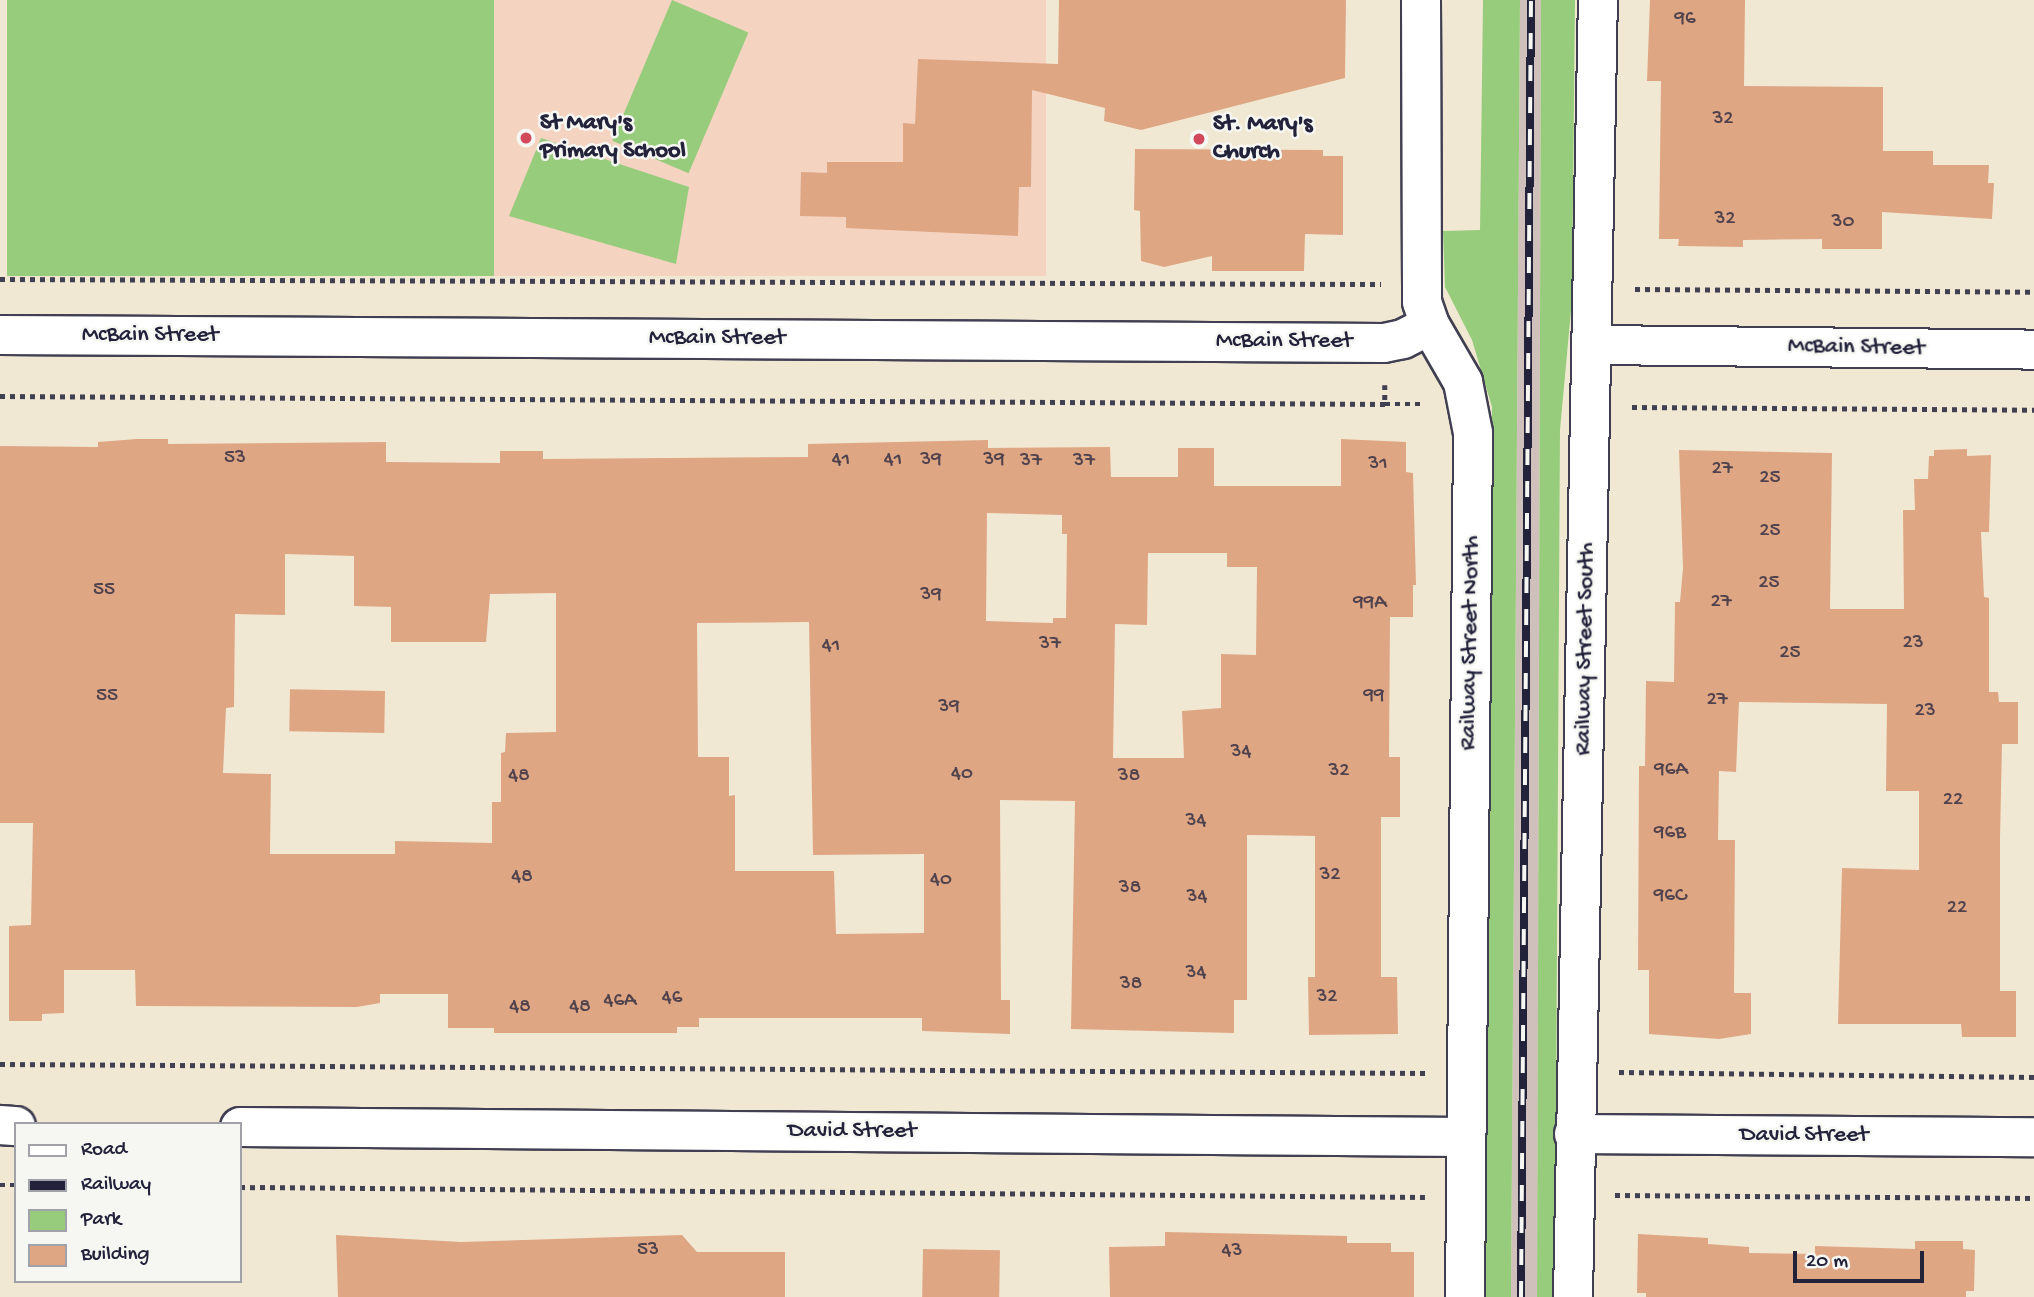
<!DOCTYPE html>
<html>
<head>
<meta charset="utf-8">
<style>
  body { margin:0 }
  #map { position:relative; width:2034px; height:1297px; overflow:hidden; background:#f1e8d3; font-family:"Gochi Hand",sans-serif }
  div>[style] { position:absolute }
  .built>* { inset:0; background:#f4d3c0; transform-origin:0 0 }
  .industrial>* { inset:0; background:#d0c0bc }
  .green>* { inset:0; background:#98cc7d; transform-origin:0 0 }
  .building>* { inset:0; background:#dfa684; transform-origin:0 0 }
  .path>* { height:4.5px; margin-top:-2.25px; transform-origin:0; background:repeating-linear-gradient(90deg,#414052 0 5px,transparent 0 10px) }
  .roads { filter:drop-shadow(2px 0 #414052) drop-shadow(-2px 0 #414052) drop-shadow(0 2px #414052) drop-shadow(0 -2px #414052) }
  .minor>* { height:38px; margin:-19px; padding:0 19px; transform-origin:19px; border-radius:19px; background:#fff }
  .rail>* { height:8px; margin-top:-4px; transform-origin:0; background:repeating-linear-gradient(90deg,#f6f6f2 0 16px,#22223b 0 32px); box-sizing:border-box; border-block:2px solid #22223b }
  .dots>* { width:19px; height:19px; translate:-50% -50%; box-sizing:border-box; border:4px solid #f6f6f2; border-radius:50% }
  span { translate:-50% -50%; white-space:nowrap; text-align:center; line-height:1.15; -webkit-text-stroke:5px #f6f6f2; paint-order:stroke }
  .number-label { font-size:21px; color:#51434d }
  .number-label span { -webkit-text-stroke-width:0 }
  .poi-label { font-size:24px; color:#22223b; font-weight:700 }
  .left { translate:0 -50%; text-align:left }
  .street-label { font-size:24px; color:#22223b }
  .legend { position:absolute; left:14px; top:1122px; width:228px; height:161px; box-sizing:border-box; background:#f6f6f2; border:2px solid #a1a1a9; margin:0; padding:9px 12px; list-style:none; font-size:21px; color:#22223b }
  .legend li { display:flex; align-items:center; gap:14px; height:35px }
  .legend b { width:35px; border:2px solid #a1a1a9 }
  .scale { position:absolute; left:1793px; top:1251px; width:131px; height:32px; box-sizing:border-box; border:4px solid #22223b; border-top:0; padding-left:9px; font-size:21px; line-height:24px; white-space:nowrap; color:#22223b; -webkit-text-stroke:5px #f6f6f2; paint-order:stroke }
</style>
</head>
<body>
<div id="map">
  <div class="built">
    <i style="left:7px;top:0;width:1039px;height:276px"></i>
  </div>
  <div class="industrial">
    <i style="clip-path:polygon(1520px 0,1541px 0,1537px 1297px,1511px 1297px)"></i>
  </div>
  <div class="green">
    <i style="left:7px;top:0;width:487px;height:276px"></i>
    <i style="left:672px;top:0;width:83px;height:153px;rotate:23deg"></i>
    <i style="clip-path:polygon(1483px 0,1520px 0,1511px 1297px,1484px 1297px,1492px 407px,1472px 340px,1445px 287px,1443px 231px,1480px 230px)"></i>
    <i style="clip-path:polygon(1541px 0,1575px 0,1572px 300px,1560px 430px,1555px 1297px,1537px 1297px)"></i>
    <i style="clip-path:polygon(541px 138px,689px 187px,676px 264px,509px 216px)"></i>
  </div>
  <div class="building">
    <i style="clip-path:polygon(1059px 0,1346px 0,1345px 78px,1141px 130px,1104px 121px,1105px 108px,1032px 90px,1031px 187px,1019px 187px,1018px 236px,846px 228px,846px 217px,800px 216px,801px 172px,827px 173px,827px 162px,903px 162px,903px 123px,915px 124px,918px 59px,1058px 64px)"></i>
    <i style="clip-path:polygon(1650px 0,1745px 0,1744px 86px,1883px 87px,1883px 151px,1933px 151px,1933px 165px,1989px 165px,1988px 183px,1994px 183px,1992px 219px,1882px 212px,1882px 249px,1822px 249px,1822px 239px,1743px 240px,1743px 247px,1678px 246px,1679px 239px,1659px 239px,1661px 81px,1647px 81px)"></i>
    <i style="clip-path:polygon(1135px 149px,1323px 150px,1323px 156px,1343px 156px,1343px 235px,1305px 234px,1304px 271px,1212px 271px,1212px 256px,1164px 267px,1141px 261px,1140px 211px,1134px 210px)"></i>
    <i style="clip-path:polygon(evenodd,137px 439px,168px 439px,168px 444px,386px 442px,386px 462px,500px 463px,500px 451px,543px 451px,543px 459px,808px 457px,808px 444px,988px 440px,988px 448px,1110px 447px,1111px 477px,1178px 477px,1178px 448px,1214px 448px,1214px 486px,1341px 486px,1341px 439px,1406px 442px,1406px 472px,1413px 473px,1416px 585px,1413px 585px,1413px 617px,1390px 617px,1389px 757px,1400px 757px,1400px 817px,1381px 817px,1381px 977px,1397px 977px,1398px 1034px,1309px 1035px,1308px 977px,1315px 977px,1315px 836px,1247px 835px,1247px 1000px,1234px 1000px,1234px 1033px,1071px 1029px,1075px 801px,1000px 800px,1001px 1000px,1010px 1000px,1010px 1034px,922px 1031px,922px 1018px,699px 1018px,699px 1027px,677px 1027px,677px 1033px,494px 1033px,494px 1028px,448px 1028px,448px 994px,380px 994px,380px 1003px,357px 1007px,136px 1006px,135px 970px,64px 970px,64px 1013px,42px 1014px,42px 1021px,9px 1021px,9px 926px,31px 925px,33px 823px,0 823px,0 446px,98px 447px,98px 442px,137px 439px,987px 513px,1062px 515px,1062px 534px,1067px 534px,1066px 618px,1053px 618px,1053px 623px,986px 621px,987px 513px,137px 439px,1148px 553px,1227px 553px,1227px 567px,1257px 567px,1256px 655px,1221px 654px,1221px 708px,1182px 711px,1184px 758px,1113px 758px,1115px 624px,1147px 625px,1148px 553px,137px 439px,285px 554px,354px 556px,354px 606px,391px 607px,391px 642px,486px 642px,490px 594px,556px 593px,556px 732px,506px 733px,505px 752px,501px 753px,501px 802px,492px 802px,492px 843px,395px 841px,395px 854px,270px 854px,271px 774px,223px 773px,226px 708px,234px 707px,235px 614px,285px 615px,285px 554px,137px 439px,809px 622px,813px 855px,924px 854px,924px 933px,836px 934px,834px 871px,735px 871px,735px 795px,729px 796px,729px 757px,698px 757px,697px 623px,809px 622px)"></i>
    <i style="clip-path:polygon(1967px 449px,1967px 456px,1991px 455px,1989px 532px,1981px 532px,1984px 597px,1989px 598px,1989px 692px,1998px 692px,1999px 702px,2018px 702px,2018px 744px,2002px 744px,2000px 839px,2000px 991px,2016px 991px,2016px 1037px,1962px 1037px,1961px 1024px,1838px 1024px,1842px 868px,1919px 870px,1919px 791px,1886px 791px,1887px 704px,1739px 702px,1736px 772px,1719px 771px,1718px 840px,1735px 840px,1734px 993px,1751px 993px,1751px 1034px,1719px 1039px,1649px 1034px,1649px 970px,1638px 970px,1639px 766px,1645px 766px,1646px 681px,1674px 682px,1675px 602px,1680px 602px,1683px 568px,1679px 450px,1832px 453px,1830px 609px,1904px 609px,1903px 510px,1915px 510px,1914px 479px,1928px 479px,1929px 456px,1934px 456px,1934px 450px)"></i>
    <i style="left:385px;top:691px;width:42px;height:95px;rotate:91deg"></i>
    <i style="clip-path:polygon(1165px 1232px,1347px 1236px,1347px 1243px,1391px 1243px,1391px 1252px,1414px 1252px,1414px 1297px,1110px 1297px,1109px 1247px,1165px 1246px)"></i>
    <i style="clip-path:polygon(1638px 1234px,1708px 1238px,1708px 1244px,1749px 1247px,1749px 1253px,1815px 1254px,1815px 1246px,1915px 1249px,1915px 1241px,1963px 1241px,1963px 1249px,1975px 1250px,1974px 1291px,1966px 1291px,1966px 1297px,1646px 1297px,1646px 1293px,1637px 1293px)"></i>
    <i style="clip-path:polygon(336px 1235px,461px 1242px,682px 1235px,697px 1252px,785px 1252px,785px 1297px,338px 1297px)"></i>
    <i style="left:923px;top:1249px;width:77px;height:48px;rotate:1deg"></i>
  </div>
  <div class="path">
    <i style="left:0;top:279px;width:1381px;rotate:0.21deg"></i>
    <i style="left:1635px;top:289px;width:399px;rotate:0.4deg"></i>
    <i style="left:1385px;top:385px;width:19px;rotate:90deg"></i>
    <i style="left:1385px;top:404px;width:39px"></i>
    <i style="left:0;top:396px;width:1385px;rotate:0.33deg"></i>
    <i style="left:1632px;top:407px;width:402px;rotate:0.4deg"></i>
    <i style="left:0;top:1064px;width:1426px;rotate:0.36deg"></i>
    <i style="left:1619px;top:1072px;width:415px;rotate:0.7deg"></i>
    <i style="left:0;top:1185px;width:16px"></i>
    <i style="left:240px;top:1187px;width:1185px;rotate:0.48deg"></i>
    <i style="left:1615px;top:1195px;width:419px;rotate:0.4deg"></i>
  </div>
  <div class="roads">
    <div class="minor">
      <i style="left:1421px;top:0;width:302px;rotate:89.8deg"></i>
      <i style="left:1422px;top:302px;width:24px;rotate:71deg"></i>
      <i style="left:1430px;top:325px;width:66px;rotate:59.9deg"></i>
      <i style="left:1463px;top:382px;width:52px;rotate:78.9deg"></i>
      <i style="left:1473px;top:433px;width:864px;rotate:90.53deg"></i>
      <i style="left:0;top:335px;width:1384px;rotate:0.33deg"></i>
      <i style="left:1384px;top:343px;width:19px;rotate:-12deg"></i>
      <i style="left:1403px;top:339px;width:30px;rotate:-27deg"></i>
      <i style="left:1593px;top:345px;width:441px;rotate:0.6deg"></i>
      <i style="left:0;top:1125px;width:16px;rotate:4deg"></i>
      <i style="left:240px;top:1127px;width:1225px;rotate:0.47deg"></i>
      <i style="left:1574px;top:1134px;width:460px;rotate:0.4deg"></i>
      <i style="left:1573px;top:1297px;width:1297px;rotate:-88.9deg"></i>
    </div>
  </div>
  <div class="rail">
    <i style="left:1521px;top:1297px;width:1297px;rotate:-89.56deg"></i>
  </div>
  <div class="dots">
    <i style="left:526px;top:138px;background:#d1495b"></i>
    <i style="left:1199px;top:139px;background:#d1495b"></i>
  </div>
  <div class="number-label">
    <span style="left:1685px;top:20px">96</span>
    <span style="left:1723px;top:120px">32</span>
    <span style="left:1725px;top:220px">32</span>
    <span style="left:1843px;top:223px">30</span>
    <span style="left:235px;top:459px">53</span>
    <span style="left:841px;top:461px">41</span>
    <span style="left:893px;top:461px">41</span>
    <span style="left:931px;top:461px">39</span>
    <span style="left:994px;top:461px">39</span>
    <span style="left:1031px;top:462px">37</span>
    <span style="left:1084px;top:462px">37</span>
    <span style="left:1378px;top:465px">31</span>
    <span style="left:1722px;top:470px">27</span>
    <span style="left:1770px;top:479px">25</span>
    <span style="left:1770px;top:532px">25</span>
    <span style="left:1769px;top:584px">25</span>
    <span style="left:104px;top:591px">55</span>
    <span style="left:931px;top:596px">39</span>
    <span style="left:1721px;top:603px">27</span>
    <span style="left:1370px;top:604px">99A</span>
    <span style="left:1913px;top:644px">23</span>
    <span style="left:1050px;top:645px">37</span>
    <span style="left:831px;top:647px">41</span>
    <span style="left:1790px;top:654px">25</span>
    <span style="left:107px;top:697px">55</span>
    <span style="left:1374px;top:697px">99</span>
    <span style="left:1717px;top:701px">27</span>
    <span style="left:949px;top:708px">39</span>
    <span style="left:1925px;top:712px">23</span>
    <span style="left:1241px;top:753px">34</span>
    <span style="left:1671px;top:771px">96A</span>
    <span style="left:1339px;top:772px">32</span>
    <span style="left:962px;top:775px">40</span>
    <span style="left:519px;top:777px">48</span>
    <span style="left:1129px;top:777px">38</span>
    <span style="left:1953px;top:801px">22</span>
    <span style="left:1196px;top:822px">34</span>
    <span style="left:1670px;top:834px">96B</span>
    <span style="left:1330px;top:876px">32</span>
    <span style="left:522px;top:878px">48</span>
    <span style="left:941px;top:881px">40</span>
    <span style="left:1130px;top:889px">38</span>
    <span style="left:1670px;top:897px">96C</span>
    <span style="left:1197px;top:898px">34</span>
    <span style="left:1957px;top:909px">22</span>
    <span style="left:1196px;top:974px">34</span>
    <span style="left:1131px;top:985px">38</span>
    <span style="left:1327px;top:998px">32</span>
    <span style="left:672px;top:999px">46</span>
    <span style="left:620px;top:1002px">46A</span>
    <span style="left:520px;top:1008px">48</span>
    <span style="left:580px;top:1008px">48</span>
    <span style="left:648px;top:1251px">53</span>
    <span style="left:1232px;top:1252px">43</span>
  </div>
  <div class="poi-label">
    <span class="left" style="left:540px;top:138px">St Mary's<br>Primary School</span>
    <span class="left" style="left:1213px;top:139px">St. Mary's<br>Church</span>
  </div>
  <div class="street-label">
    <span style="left:150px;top:336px">McBain Street</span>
    <span style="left:717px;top:339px">McBain Street</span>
    <span style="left:1284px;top:342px">McBain Street</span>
    <span style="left:1856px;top:348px;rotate:1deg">McBain Street</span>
    <span style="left:1471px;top:643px;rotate:-89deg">Railway Street North</span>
    <span style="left:1586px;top:649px;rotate:-89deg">Railway Street South</span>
    <span style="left:852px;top:1132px">David Street</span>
    <span style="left:1804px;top:1136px">David Street</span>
  </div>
  <ul class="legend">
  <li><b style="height:9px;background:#fff"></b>Road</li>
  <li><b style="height:9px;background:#22223b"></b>Railway</li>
  <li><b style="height:19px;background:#98cc7d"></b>Park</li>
  <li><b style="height:19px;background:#dfa684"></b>Building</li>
  </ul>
  <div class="scale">20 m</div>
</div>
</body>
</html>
